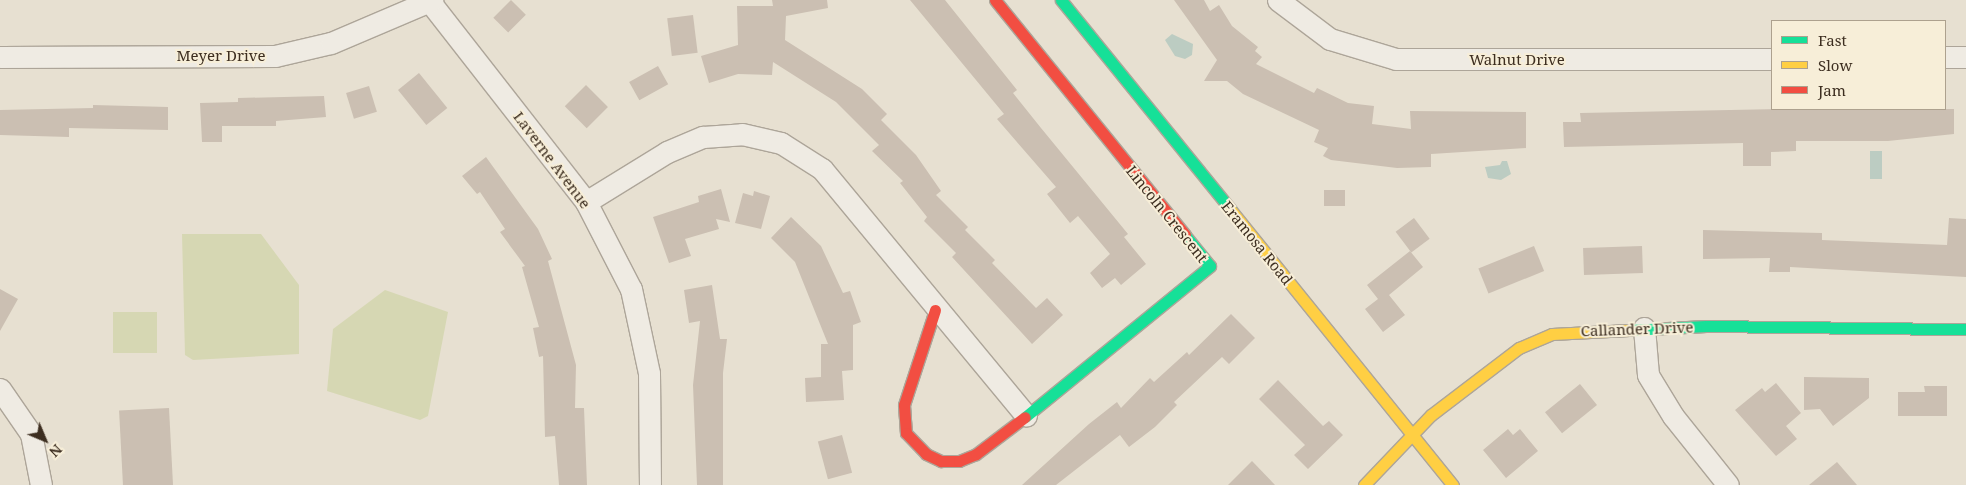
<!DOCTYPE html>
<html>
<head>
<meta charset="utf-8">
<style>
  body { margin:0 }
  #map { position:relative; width:1966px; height:485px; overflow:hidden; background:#e7e0d1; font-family:"Noto Serif",serif }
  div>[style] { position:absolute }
  .green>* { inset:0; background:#d6d7b3; transform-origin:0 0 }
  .water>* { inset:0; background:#bcccc2; transform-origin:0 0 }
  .building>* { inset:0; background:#cbbfb2; transform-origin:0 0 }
  .roads { filter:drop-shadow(1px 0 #ada599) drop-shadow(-1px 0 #ada599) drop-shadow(0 1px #ada599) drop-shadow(0 -1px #ada599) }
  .street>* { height:21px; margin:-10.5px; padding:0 10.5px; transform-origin:10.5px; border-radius:10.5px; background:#efebe3 }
  .fast>* { height:11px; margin:-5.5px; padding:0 5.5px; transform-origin:5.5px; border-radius:5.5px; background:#16e098 }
  .slow>* { height:11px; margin:-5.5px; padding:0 5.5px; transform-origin:5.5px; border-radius:5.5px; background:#ffcf43 }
  .jam>* { height:11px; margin:-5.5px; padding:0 5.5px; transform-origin:5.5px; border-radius:5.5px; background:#f24e42 }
  span { translate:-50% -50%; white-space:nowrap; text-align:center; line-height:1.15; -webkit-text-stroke:4px #f7eed8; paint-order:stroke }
  .street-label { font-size:15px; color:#3d2e20 }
  .legend { position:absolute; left:1771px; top:20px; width:175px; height:90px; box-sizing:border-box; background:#f7eed8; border:1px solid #ada18e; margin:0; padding:6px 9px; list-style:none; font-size:15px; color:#3d2e20 }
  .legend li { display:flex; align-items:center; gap:10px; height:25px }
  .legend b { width:25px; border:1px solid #ada18e }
  .north { position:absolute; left:20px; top:415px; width:50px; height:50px; -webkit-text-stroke:4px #f7eed8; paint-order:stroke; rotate:135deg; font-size:14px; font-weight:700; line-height:20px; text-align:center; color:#3d2e20 }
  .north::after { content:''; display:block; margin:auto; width:18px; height:22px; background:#3d2e20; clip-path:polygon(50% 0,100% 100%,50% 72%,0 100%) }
</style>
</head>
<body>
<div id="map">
  <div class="green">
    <i style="clip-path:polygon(182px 234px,261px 234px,299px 285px,299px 354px,193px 360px,185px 355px)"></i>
    <i style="clip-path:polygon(385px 290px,448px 312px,428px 416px,420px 420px,327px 391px,333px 329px)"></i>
    <i style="left:113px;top:312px;width:44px;height:41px"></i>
  </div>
  <div class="water">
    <i style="clip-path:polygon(1172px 34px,1193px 44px,1192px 55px,1185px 59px,1175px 56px,1165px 40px)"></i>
    <i style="left:1870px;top:151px;width:12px;height:28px"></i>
    <i style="clip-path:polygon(1502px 161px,1507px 161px,1511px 174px,1501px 180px,1488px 178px,1485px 167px,1500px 165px)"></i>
  </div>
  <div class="building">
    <i style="left:511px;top:0;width:21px;height:25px;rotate:45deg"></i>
    <i style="clip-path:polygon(772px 0,827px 0,828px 8px,786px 16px,785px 40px,862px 89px,887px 114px,881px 120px,916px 155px,941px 191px,936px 195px,968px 227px,965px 230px,995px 260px,992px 263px,1036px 308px,1047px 298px,1063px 315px,1032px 344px,952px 257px,956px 253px,924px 221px,927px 217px,900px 183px,903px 181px,872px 151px,879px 145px,836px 102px,773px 62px,772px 75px,738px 74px,709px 83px,701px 56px,738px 45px,737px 6px,773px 6px)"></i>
    <i style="clip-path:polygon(910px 0,945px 0,1017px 90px,1013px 93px,1041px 128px,1128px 234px,1124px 237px,1146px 264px,1121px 285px,1115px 278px,1102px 288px,1090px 273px,1110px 254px,1078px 216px,1070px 223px,1047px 194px,1056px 187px,997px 119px,1004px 114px)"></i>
    <i style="clip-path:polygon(1174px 0,1204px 0,1210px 11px,1219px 5px,1232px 26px,1258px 47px,1255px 51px,1262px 57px,1256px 64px,1314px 93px,1317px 88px,1348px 103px,1374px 106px,1372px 124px,1411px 129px,1410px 111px,1526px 112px,1526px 148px,1431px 154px,1431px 167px,1397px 168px,1331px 160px,1323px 156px,1328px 148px,1314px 142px,1319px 130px,1243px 94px,1227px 81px,1204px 81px,1217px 60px)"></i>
    <i style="left:693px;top:15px;width:38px;height:26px;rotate:83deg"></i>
    <i style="left:658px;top:66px;width:21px;height:33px;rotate:61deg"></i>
    <i style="left:419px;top:73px;width:45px;height:27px;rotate:51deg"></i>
    <i style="left:586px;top:85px;width:31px;height:30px;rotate:45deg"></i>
    <i style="left:369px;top:86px;width:27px;height:24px;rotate:73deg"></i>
    <i style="clip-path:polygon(324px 96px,326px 117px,276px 121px,276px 126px,222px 126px,222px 142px,202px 142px,200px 103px,238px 102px,238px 98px)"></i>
    <i style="clip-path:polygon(93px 105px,168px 107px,168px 130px,69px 128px,69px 137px,0 135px,0 110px,93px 108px)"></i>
    <i style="clip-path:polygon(1784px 109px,1954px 109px,1954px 134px,1888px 141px,1796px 141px,1796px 151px,1771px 152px,1771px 166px,1743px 166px,1743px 143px,1564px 147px,1563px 122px,1581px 122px,1580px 113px)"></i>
    <i style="clip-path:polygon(486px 157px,538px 229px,552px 259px,548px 261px,576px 365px,575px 408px,584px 408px,587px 485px,559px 485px,555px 436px,545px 437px,543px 356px,539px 357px,533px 328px,539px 327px,522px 267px,525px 266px,500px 232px,505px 229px,480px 192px,477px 194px,462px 176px)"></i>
    <i style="clip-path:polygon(721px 189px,730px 222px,716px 219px,719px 229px,685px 239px,691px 256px,669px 263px,653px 217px,699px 202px,698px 196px)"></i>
    <i style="left:1324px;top:190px;width:21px;height:16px"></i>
    <i style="clip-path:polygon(754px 191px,770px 196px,761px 229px,735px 223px,743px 193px,753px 196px)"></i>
    <i style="clip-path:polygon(791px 217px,821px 246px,843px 293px,850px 291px,861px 322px,853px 325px,853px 370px,842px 371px,844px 400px,806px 402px,805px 378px,821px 377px,821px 344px,828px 344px,795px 262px,771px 238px)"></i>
    <i style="left:1414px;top:218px;width:26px;height:23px;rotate:53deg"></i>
    <i style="clip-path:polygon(1949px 218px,1966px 219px,1966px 277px,1790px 267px,1790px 272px,1769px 272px,1770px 258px,1703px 259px,1703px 230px,1822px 233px,1822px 240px,1947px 245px)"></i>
    <i style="left:1534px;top:246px;width:27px;height:60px;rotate:68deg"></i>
    <i style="left:1642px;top:246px;width:27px;height:59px;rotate:88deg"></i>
    <i style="clip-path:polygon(1410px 251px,1423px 267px,1389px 295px,1405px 315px,1383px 332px,1365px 309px,1378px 299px,1367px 285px)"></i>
    <i style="clip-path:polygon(712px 285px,720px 339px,727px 339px,723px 373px,723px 485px,697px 485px,693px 385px,700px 321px,689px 323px,684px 290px)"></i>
    <i style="clip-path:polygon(0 289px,18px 299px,0 331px)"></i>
    <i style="clip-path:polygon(1231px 314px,1255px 338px,1229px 364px,1222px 357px,1174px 402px,1177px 405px,1155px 427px,1129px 447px,1120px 435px,1056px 485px,1022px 485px,1089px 424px,1117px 402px,1121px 408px,1150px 378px,1154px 382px,1187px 352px,1189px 355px)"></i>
    <i style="clip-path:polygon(1804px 377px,1869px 378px,1869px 398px,1833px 426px,1820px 409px,1804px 410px)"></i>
    <i style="clip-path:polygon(1278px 380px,1323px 426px,1329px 421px,1343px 435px,1308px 469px,1294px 455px,1305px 445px,1259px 399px)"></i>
    <i style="clip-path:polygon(1776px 383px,1801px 413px,1786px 426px,1797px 439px,1776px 456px,1735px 410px,1762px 388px,1765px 392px)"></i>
    <i style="left:1580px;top:384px;width:27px;height:45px;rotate:51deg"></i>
    <i style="clip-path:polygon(1924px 386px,1947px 386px,1947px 416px,1898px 416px,1898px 392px,1925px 392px)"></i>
    <i style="left:169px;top:408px;width:77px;height:50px;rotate:87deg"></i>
    <i style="clip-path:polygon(1508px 429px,1513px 435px,1520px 429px,1538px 451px,1506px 478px,1483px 450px)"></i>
    <i style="left:842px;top:435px;width:39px;height:25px;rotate:75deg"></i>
    <i style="clip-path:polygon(1252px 461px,1275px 485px,1228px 485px)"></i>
    <i style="clip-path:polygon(1837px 462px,1857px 485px,1809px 485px)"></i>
  </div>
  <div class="roads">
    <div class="street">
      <i style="left:1278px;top:0;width:65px;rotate:36.9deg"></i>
      <i style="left:1330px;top:39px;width:69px;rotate:16.9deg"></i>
      <i style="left:1396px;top:59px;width:376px"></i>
      <i style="left:430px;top:2px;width:254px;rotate:52deg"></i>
      <i style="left:586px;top:202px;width:98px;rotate:62.7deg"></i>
      <i style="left:631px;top:289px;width:86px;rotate:77.9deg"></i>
      <i style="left:649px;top:373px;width:112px;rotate:89.5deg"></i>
      <i style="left:0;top:57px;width:275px;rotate:-0.2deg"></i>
      <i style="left:275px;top:56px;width:57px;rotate:-13.1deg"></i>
      <i style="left:331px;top:43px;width:110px;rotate:-23.1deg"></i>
      <i style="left:1945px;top:57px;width:21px"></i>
      <i style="left:586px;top:202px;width:95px;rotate:-31.7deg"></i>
      <i style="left:667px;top:152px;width:39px;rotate:-23deg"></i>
      <i style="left:703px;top:137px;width:39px;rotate:-4deg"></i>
      <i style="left:742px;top:134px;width:40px;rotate:13deg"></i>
      <i style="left:781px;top:143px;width:49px;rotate:32.4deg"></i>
      <i style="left:822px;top:169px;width:320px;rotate:50.4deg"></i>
      <i style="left:1644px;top:328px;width:47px;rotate:85.1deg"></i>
      <i style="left:1648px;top:375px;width:48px;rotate:58.6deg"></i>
      <i style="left:1673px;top:416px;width:88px;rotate:51.4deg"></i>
      <i style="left:0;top:389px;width:55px;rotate:55.4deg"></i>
      <i style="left:31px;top:434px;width:52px;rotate:78.9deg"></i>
    </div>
    <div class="fast">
      <i style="left:1061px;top:0;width:269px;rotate:51deg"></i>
      <i style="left:1629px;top:330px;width:77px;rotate:-3deg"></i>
      <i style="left:1706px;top:326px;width:260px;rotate:0.7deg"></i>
      <i style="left:1025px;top:417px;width:239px;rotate:-39.2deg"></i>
      <i style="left:1210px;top:266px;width:40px;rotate:-129deg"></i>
    </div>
    <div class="slow">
      <i style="left:1230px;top:209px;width:355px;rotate:51.1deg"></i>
      <i style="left:1364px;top:485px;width:97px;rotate:-46.3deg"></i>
      <i style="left:1431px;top:415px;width:111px;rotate:-37.3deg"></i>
      <i style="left:1519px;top:348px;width:36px;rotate:-23deg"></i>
      <i style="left:1552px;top:334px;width:77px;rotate:-3deg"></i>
    </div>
    <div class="jam">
      <i style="left:995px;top:0;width:302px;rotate:51deg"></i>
      <i style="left:935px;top:310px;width:100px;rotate:108.1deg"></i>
      <i style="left:904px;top:405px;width:28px;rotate:86deg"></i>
      <i style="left:906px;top:433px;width:29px;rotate:46deg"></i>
      <i style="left:926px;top:454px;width:17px;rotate:25deg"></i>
      <i style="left:941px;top:461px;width:18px"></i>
      <i style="left:959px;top:461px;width:18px;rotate:-22deg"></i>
      <i style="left:976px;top:454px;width:61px;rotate:-37.1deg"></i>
    </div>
  </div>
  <div class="street-label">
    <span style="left:221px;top:56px">Meyer Drive</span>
    <span style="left:1517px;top:60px">Walnut Drive</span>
    <span style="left:552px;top:160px;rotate:53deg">Laverne Avenue</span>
    <span style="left:1167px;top:214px;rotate:51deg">Lincoln Crescent</span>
    <span style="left:1257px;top:243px;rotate:51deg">Eramosa Road</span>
    <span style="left:1637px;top:329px;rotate:-2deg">Callander Drive</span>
  </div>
  <ul class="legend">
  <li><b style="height:6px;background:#16e098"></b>Fast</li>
  <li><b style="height:6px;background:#ffcf43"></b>Slow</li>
  <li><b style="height:6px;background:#f24e42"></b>Jam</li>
  </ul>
  <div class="north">N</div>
</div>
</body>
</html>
